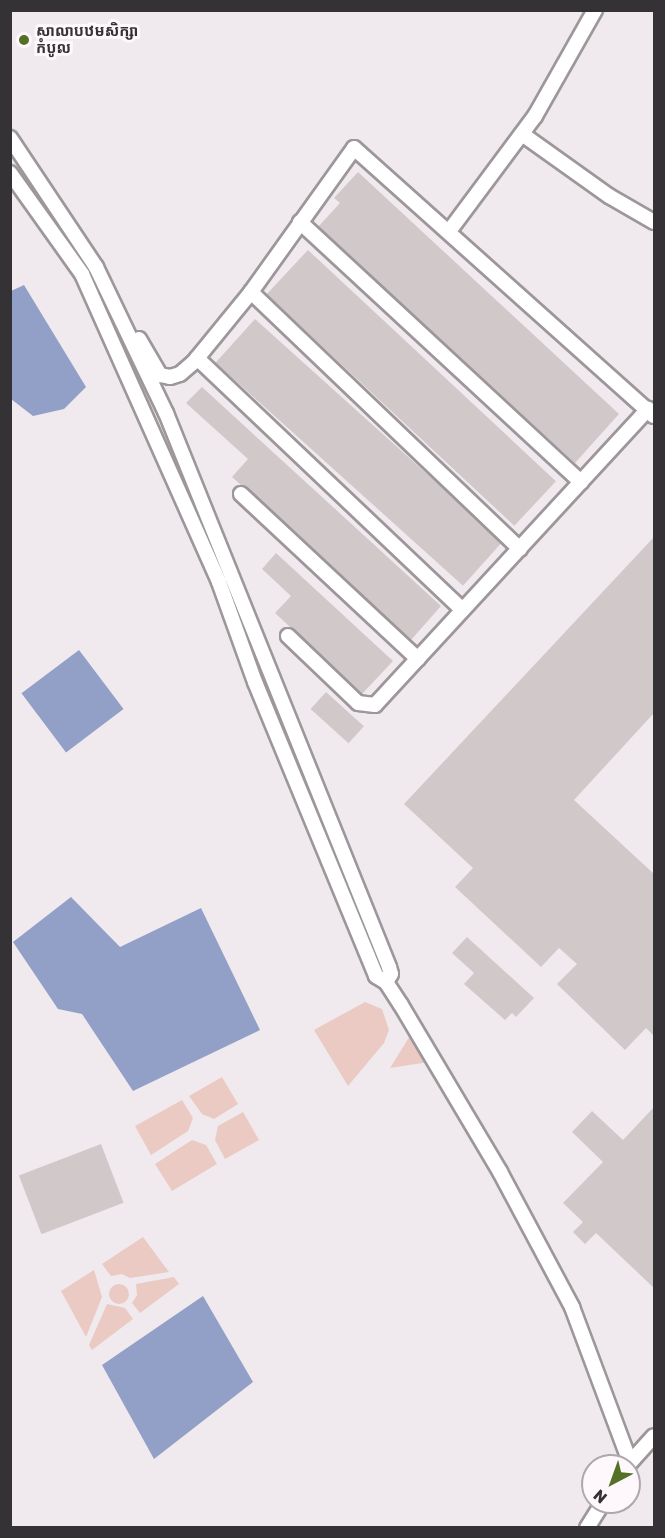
<!DOCTYPE html>
<html>
<head>
<meta charset="utf-8">
<style>
  body { margin:0 }
  #map { position:relative; width:665px; height:1538px; overflow:hidden; background:#f0eaef; font-family:Rubik,"Noto Sans Khmer",sans-serif }
  div>[style] { position:absolute }
  .green>* { inset:0; background:#eacac2 }
  .round { border-radius:50% }
  .water>* { inset:0; background:#92a0c7; transform-origin:0 0 }
  .building>* { inset:0; background:#d1c8ca; transform-origin:0 0 }
  .roads { filter:drop-shadow(2px 0 #9d979c) drop-shadow(-2px 0 #9d979c) drop-shadow(0 2px #9d979c) drop-shadow(0 -2px #9d979c) }
  .minor>* { height:14px; margin:-7px; padding:0 7px; transform-origin:7px; border-radius:7px; background:#fff }
  .dots>* { width:16px; height:16px; translate:-50% -50%; box-sizing:border-box; border:3px solid #fef7fc; border-radius:50% }
  span { translate:-50% -50%; white-space:nowrap; text-align:center; line-height:1.15; -webkit-text-stroke:6px #fef7fc; paint-order:stroke }
  .poi-label { font-size:15px; color:#343234; font-weight:700 }
  .left { translate:0 -50%; text-align:left }
  .frame { position:absolute; inset:0; border:12px solid #343234; pointer-events:none }
  .north { position:absolute; left:581px; top:1454px; width:60px; height:60px; box-sizing:border-box; background:#fef7fc; border:2px solid #ada8ac; border-radius:50%; rotate:221deg; font-size:16px; font-weight:700; line-height:24px; text-align:center; color:#343234 }
  .north::after { content:''; display:block; margin:auto; width:21px; height:27px; background:#547126; clip-path:polygon(50% 0,100% 100%,50% 72%,0 100%) }
</style>
</head>
<body>
<div id="map">
  <div class="green">
    <i style="clip-path:polygon(365px 1002px,382px 1009px,389px 1030px,384px 1043px,348px 1086px,314px 1030px)"></i>
    <i style="clip-path:polygon(413px 1031px,429px 1062px,390px 1068px)"></i>
    <i style="clip-path:polygon(222px 1077px,238px 1104px,214px 1119px,202px 1114px,189px 1096px)"></i>
    <i style="clip-path:polygon(182px 1100px,193px 1118px,188px 1131px,151px 1155px,135px 1126px)"></i>
    <i style="clip-path:polygon(243px 1112px,259px 1140px,225px 1159px,215px 1140px,218px 1126px)"></i>
    <i style="clip-path:polygon(192px 1140px,206px 1145px,217px 1164px,172px 1191px,155px 1164px)"></i>
    <i style="clip-path:polygon(143px 1237px,169px 1272px,130px 1278px,122px 1274px,111px 1276px,102px 1264px)"></i>
    <i style="clip-path:polygon(94px 1270px,102px 1297px,86px 1337px,61px 1291px)"></i>
    <i style="clip-path:polygon(174px 1277px,179px 1284px,140px 1313px,132px 1303px,137px 1295px,136px 1284px)"></i>
    <i class="round" style="left:109px;top:1284px;width:20px;height:20px"></i>
    <i style="clip-path:polygon(107px 1304px,125px 1308px,133px 1319px,92px 1350px,89px 1345px)"></i>
  </div>
  <div class="water">
    <i style="clip-path:polygon(24px 285px,86px 387px,64px 409px,33px 416px,11px 399px,11px 291px)"></i>
    <i style="left:79px;top:650px;width:74px;height:72px;rotate:53deg"></i>
    <i style="clip-path:polygon(71px 897px,120px 947px,201px 908px,260px 1030px,133px 1091px,82px 1014px,58px 1009px,13px 942px)"></i>
    <i style="clip-path:polygon(203px 1296px,253px 1382px,154px 1459px,102px 1365px)"></i>
  </div>
  <div class="building">
    <i style="clip-path:polygon(358px 172px,619px 414px,575px 463px,318px 227px,340px 203px,334px 198px)"></i>
    <i style="left:308px;top:250px;width:339px;height:61px;rotate:43deg"></i>
    <i style="left:255px;top:319px;width:333px;height:59px;rotate:42deg"></i>
    <i style="clip-path:polygon(202px 387px,441px 606px,411px 640px,232px 477px,248px 459px,186px 403px)"></i>
    <i style="clip-path:polygon(654px 537px,654px 713px,574px 800px,654px 874px,654px 1036px,646px 1028px,625px 1050px,557px 984px,577px 964px,559px 948px,541px 967px,455px 887px,473px 868px,404px 804px)"></i>
    <i style="clip-path:polygon(276px 553px,393px 661px,362px 694px,275px 613px,291px 596px,262px 569px)"></i>
    <i style="left:326px;top:692px;width:51px;height:23px;rotate:42deg"></i>
    <i style="clip-path:polygon(467px 937px,534px 998px,516px 1017px,512px 1013px,505px 1020px,464px 984px,474px 973px,452px 953px)"></i>
    <i style="clip-path:polygon(654px 1107px,654px 1288px,596px 1233px,585px 1244px,573px 1232px,583px 1222px,563px 1203px,603px 1162px,572px 1132px,592px 1111px,623px 1140px)"></i>
    <i style="left:101px;top:1144px;width:63px;height:88px;rotate:69deg"></i>
  </div>
  <div class="roads">
    <div class="minor">
      <i style="left:522px;top:134px;width:107px;rotate:35.5deg"></i>
      <i style="left:609px;top:196px;width:52px;rotate:30deg"></i>
      <i style="left:10px;top:138px;width:155px;rotate:56.3deg"></i>
      <i style="left:96px;top:267px;width:162px;rotate:64.4deg"></i>
      <i style="left:166px;top:413px;width:597px;rotate:68.07deg"></i>
      <i style="left:389px;top:967px;width:7px;rotate:74deg"></i>
      <i style="left:391px;top:974px;width:9px;rotate:122deg"></i>
      <i style="left:10px;top:173px;width:124px;rotate:54.5deg"></i>
      <i style="left:82px;top:274px;width:337px;rotate:66deg"></i>
      <i style="left:219px;top:582px;width:106px;rotate:70.2deg"></i>
      <i style="left:255px;top:682px;width:318px;rotate:67.6deg"></i>
      <i style="left:376px;top:976px;width:12px;rotate:31deg"></i>
      <i style="left:386px;top:982px;width:27px;rotate:57deg"></i>
      <i style="left:401px;top:1005px;width:194px;rotate:59.3deg"></i>
      <i style="left:500px;top:1172px;width:153px;rotate:61.9deg"></i>
      <i style="left:572px;top:1307px;width:165px;rotate:69.5deg"></i>
      <i style="left:300px;top:222px;width:383px;rotate:42.8deg"></i>
      <i style="left:450px;top:230px;width:142px;rotate:-53.3deg"></i>
      <i style="left:535px;top:116px;width:122px;rotate:-60.5deg"></i>
      <i style="left:251px;top:292px;width:372px;rotate:43.7deg"></i>
      <i style="left:139px;top:339px;width:42px;rotate:59.7deg"></i>
      <i style="left:160px;top:375px;width:10px;rotate:11deg"></i>
      <i style="left:170px;top:377px;width:10px;rotate:-17deg"></i>
      <i style="left:180px;top:374px;width:18px;rotate:-41deg"></i>
      <i style="left:194px;top:362px;width:90px;rotate:-50.8deg"></i>
      <i style="left:251px;top:292px;width:177px;rotate:-54.4deg"></i>
      <i style="left:354px;top:148px;width:402px;rotate:41.8deg"></i>
      <i style="left:197px;top:358px;width:366px;rotate:43.5deg"></i>
      <i style="left:241px;top:494px;width:242px;rotate:43deg"></i>
      <i style="left:288px;top:636px;width:97px;rotate:43.7deg"></i>
      <i style="left:358px;top:703px;width:17px;rotate:7deg"></i>
      <i style="left:375px;top:705px;width:403px;rotate:-47.3deg"></i>
      <i style="left:627px;top:1466px;width:40px;rotate:-48deg"></i>
      <i style="left:587px;top:1528px;width:31px;rotate:-58deg"></i>
    </div>
  </div>
  <div class="dots">
    <i style="left:24px;top:40px;background:#547126"></i>
  </div>
  <div class="poi-label">
    <span class="left" style="left:36px;top:40px">សាលាបឋមសិក្សា<br>កំបូល</span>
  </div>
  <div class="frame"></div>
  <div class="north">N</div>
</div>
</body>
</html>
